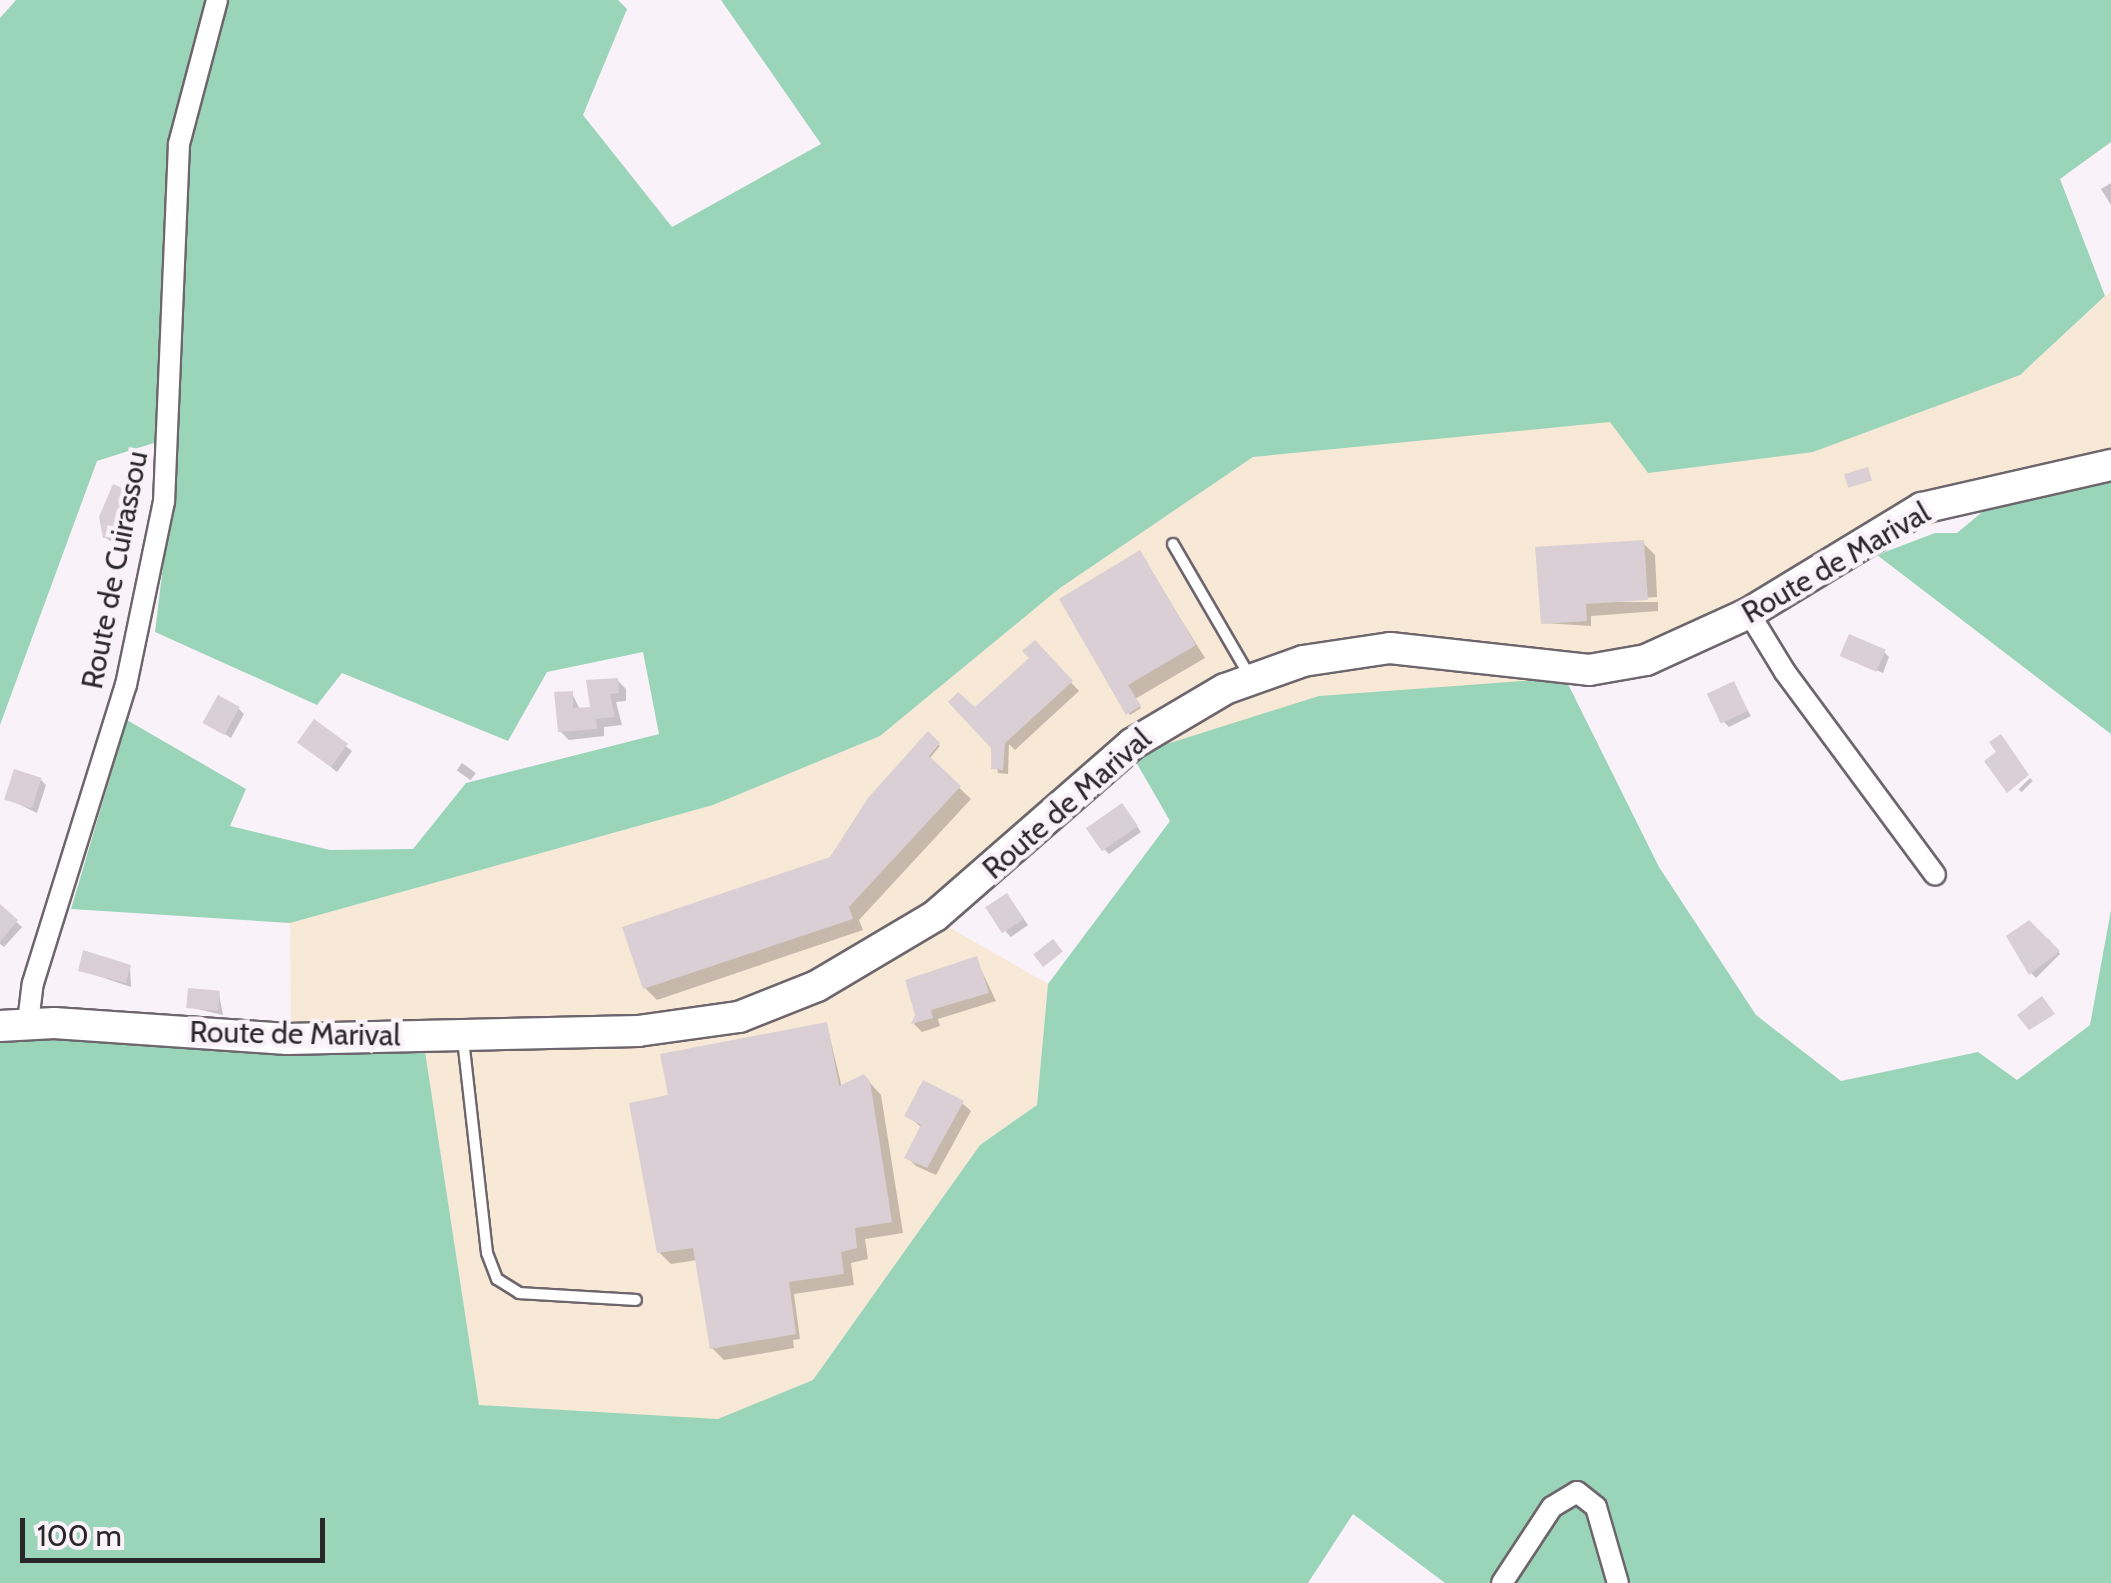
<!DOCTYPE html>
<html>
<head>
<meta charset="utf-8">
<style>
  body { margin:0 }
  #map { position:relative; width:2111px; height:1583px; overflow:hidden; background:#faf2f9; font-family:Cabin,sans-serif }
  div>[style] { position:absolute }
  .industrial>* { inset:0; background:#f8e8d6 }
  .green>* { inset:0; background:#9ad5ba }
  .shadow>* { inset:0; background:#0003; transform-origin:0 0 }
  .building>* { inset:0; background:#dacfd4; transform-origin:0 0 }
  .roads { filter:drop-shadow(2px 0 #6d666d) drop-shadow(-2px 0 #6d666d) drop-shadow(0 2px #6d666d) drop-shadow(0 -2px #6d666d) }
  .lane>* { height:10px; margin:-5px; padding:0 5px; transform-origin:5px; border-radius:5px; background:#fff }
  .street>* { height:20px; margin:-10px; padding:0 10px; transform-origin:10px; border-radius:10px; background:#fff }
  .secondary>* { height:30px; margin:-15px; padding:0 15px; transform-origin:15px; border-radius:15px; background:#fff }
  span { translate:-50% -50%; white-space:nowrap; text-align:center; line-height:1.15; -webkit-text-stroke:9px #faf2f9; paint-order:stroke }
  .street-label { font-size:30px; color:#2a272a }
  .scale { position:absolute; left:20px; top:1518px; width:305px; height:45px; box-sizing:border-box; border:5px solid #2a272a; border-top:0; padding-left:12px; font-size:30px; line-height:35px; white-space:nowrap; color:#2a272a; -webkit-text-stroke:8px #faf2f9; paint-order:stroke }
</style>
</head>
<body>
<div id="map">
  <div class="industrial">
    <i style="clip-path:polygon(2111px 291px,2111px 475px,1993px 503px,1902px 536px,1680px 658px,1132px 755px,938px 921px,1048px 984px,1037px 1105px,980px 1145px,813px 1380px,719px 1420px,479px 1405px,424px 1046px,291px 1050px,290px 923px,713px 805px,880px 736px,1060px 588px,1253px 457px,2020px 375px)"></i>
  </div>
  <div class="green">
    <i style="clip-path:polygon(16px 0,618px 0,627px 9px,583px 115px,672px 227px,821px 144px,721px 0,2111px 0,2111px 142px,2060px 179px,2105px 296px,2020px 375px,1813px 452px,1648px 473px,1610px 422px,1253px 457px,1060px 588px,880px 736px,713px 805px,290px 923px,71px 909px,127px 720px,246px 789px,230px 826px,330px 850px,413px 849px,466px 783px,659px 734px,643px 652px,547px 672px,508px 741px,342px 673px,317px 705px,155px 632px,179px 435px,97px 461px,0 725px,0 18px)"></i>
    <i style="clip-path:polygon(2111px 475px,2111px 734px,1877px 555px,1935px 533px,1957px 533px,1993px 503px)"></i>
    <i style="clip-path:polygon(1565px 678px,1659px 867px,1756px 1015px,1841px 1081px,1978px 1052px,2017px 1080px,2090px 1025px,2111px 910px,2111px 1583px,1445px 1583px,1353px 1514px,1308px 1583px,0 1583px,0 1024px,424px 1045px,479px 1405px,718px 1419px,813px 1380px,980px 1145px,1037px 1105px,1048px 984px,1170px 821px,1132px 755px,1319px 696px)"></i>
  </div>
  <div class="shadow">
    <i style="clip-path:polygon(2111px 183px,2111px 205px,2101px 189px)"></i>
    <i style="clip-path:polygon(134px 496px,140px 502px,130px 540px,111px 542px,105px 537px)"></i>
    <i style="clip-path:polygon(1643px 543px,1655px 555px,1657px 597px,1581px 602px,1658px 602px,1658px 611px,1591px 616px,1591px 626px,1544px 623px)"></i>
    <i style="clip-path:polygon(1140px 554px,1205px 658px,1135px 699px,1141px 708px,1130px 715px,1062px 600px)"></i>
    <i style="clip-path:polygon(1035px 644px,1079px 691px,1015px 750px,1009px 744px,1008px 774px,998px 773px,994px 747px)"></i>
    <i style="clip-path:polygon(1884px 652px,1889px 657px,1883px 673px,1843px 655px)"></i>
    <i style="clip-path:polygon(617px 680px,626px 689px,626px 701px,616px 702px,622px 725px,604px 727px,604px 736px,569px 740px,560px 731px,572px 693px,580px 710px,593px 709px)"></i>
    <i style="clip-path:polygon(1733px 684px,1751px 716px,1729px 727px,1724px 722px)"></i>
    <i style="clip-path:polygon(239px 709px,244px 714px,231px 738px,206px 722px)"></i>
    <i style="clip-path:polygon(314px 722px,352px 751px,337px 772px,306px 747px)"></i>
    <i style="clip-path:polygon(928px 735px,940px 746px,929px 759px,971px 799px,859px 920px,863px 930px,657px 1000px,645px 988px,832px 859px)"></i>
    <i style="left:462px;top:763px;width:17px;height:9px;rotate:36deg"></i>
    <i style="left:2030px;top:778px;width:4px;height:16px;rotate:45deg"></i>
    <i style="clip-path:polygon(41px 780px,46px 785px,37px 813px,8px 799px)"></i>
    <i style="clip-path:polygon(1127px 811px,1141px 832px,1109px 854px,1104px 849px)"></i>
    <i style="clip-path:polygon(1012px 902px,1028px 925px,1011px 937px,1006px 932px)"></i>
    <i style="clip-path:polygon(0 908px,22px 927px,4px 947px,0 944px)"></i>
    <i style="clip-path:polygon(2048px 938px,2060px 954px,2036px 978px,2031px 973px)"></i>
    <i style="clip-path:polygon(976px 959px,996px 1001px,938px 1019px,940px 1026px,922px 1032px,914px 1024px,918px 1015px)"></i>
    <i style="clip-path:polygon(130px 967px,131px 987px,80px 970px)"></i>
    <i style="clip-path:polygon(219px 994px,223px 1015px,189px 1007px)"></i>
    <i style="clip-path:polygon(827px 1025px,842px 1088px,864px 1076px,881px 1095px,903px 1233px,865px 1239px,868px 1259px,851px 1263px,854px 1285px,794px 1294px,800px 1339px,793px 1340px,794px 1348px,724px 1360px,712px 1348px,697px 1260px,671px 1264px,659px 1252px,671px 1097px)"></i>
    <i style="clip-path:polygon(962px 1103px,971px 1111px,936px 1175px,916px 1166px,907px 1157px,922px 1128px,908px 1116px)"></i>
  </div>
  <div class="building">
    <i style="left:1868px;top:467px;width:14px;height:25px;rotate:73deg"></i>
    <i style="clip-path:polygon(113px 484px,136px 494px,124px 521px,126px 536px,103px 538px,99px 517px)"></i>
    <i style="clip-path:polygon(1644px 540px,1648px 600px,1586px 604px,1587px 621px,1541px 624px,1535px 547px)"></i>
    <i style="clip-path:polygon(1140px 550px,1196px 645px,1128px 685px,1141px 706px,1126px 715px,1059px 599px)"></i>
    <i style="left:1849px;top:634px;width:40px;height:24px;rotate:23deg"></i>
    <i style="clip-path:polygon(1035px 640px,1073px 681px,1005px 743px,1003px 770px,991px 769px,991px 748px,948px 702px,958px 692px,975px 707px,1029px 658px,1022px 651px)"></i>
    <i style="clip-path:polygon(618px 678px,619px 693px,610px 694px,615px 717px,596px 719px,597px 729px,558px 732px,554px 692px,573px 691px,573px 708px,590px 707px,586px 680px)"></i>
    <i style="left:1734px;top:681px;width:33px;height:30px;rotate:65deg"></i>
    <i style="left:218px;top:695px;width:25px;height:32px;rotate:29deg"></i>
    <i style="left:314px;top:719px;width:42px;height:29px;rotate:36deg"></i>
    <i style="clip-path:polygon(928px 731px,940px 743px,929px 756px,961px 786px,849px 907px,853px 919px,643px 989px,622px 927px,830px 857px,868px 798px)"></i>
    <i style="clip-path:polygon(2001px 734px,2029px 775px,2007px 793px,1984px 761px,1996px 752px,1989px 742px)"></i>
    <i style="left:14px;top:769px;width:29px;height:32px;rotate:18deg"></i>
    <i style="left:1122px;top:803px;width:28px;height:44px;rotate:55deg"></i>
    <i style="left:1007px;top:893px;width:31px;height:26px;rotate:57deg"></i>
    <i style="clip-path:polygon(0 904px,18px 920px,0 942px)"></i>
    <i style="clip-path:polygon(2029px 920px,2060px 951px,2029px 975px,2006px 936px)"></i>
    <i style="left:1053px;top:939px;width:16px;height:25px;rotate:52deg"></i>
    <i style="clip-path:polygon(83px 950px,131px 965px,126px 983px,78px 971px)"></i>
    <i style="clip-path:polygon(977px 956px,989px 993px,931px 1010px,933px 1018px,911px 1024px,915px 1015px,905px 980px)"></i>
    <i style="left:188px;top:988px;width:32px;height:20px;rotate:5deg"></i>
    <i style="clip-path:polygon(2042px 996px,2055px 1014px,2029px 1030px,2017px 1015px)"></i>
    <i style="clip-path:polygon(827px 1022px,839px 1086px,864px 1074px,870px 1081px,892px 1222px,855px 1228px,857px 1248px,841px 1252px,844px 1274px,789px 1282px,796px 1334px,710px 1349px,693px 1248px,657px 1253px,629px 1103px,668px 1095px,660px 1054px)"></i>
    <i style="clip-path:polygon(923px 1080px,964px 1101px,927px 1168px,904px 1158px,921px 1125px,904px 1116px)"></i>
  </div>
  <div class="roads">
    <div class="lane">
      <i style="left:1173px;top:544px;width:154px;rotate:59.9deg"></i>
      <i style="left:463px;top:1039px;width:215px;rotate:83.6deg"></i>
      <i style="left:487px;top:1253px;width:28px;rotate:69deg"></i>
      <i style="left:497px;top:1279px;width:26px;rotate:32deg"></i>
      <i style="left:519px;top:1293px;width:117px;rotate:3.4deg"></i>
    </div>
    <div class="street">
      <i style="left:1749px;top:613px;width:69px;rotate:58.6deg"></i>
      <i style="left:1785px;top:672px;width:252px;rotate:53.5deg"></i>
      <i style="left:28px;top:1022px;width:39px;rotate:-83deg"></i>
      <i style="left:33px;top:983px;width:312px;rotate:-72.7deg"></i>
      <i style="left:126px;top:685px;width:187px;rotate:-78.3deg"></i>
      <i style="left:164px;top:502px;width:358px;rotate:-87.6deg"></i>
      <i style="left:179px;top:144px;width:149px;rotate:-75.2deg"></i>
      <i style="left:1502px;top:1583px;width:91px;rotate:-56.7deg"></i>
      <i style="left:1552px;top:1507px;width:29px;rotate:-31deg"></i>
      <i style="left:1577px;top:1492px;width:24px;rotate:38deg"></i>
      <i style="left:1596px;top:1507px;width:79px;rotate:73.9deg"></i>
    </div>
    <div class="secondary">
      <i style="left:0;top:1026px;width:54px;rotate:-3.2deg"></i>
      <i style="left:54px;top:1023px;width:234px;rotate:3.9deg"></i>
      <i style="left:287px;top:1039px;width:351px;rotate:-1.3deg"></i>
      <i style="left:638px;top:1031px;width:102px;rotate:-7.9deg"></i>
      <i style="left:739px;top:1017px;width:84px;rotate:-21.7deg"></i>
      <i style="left:817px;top:986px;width:137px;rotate:-30.7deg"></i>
      <i style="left:935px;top:916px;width:262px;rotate:-41.1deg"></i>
      <i style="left:1132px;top:744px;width:108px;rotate:-30.6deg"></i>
      <i style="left:1225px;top:689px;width:83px;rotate:-19.7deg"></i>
      <i style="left:1303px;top:661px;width:88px;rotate:-8.5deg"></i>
      <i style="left:1390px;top:648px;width:200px;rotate:6.3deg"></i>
      <i style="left:1589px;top:670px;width:58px;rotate:-10deg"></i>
      <i style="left:1646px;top:660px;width:113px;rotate:-24.5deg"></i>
      <i style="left:1749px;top:613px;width:202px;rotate:-31.3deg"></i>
      <i style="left:1922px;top:508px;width:194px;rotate:-12.8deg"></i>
    </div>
  </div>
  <div class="street-label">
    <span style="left:1836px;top:563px;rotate:-30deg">Route de Marival</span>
    <span style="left:115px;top:570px;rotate:-79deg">Route de Cuirassou</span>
    <span style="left:1067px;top:804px;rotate:-41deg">Route de Marival</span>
    <span style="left:295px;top:1034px;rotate:1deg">Route de Marival</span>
  </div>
  <div class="scale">100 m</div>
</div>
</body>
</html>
